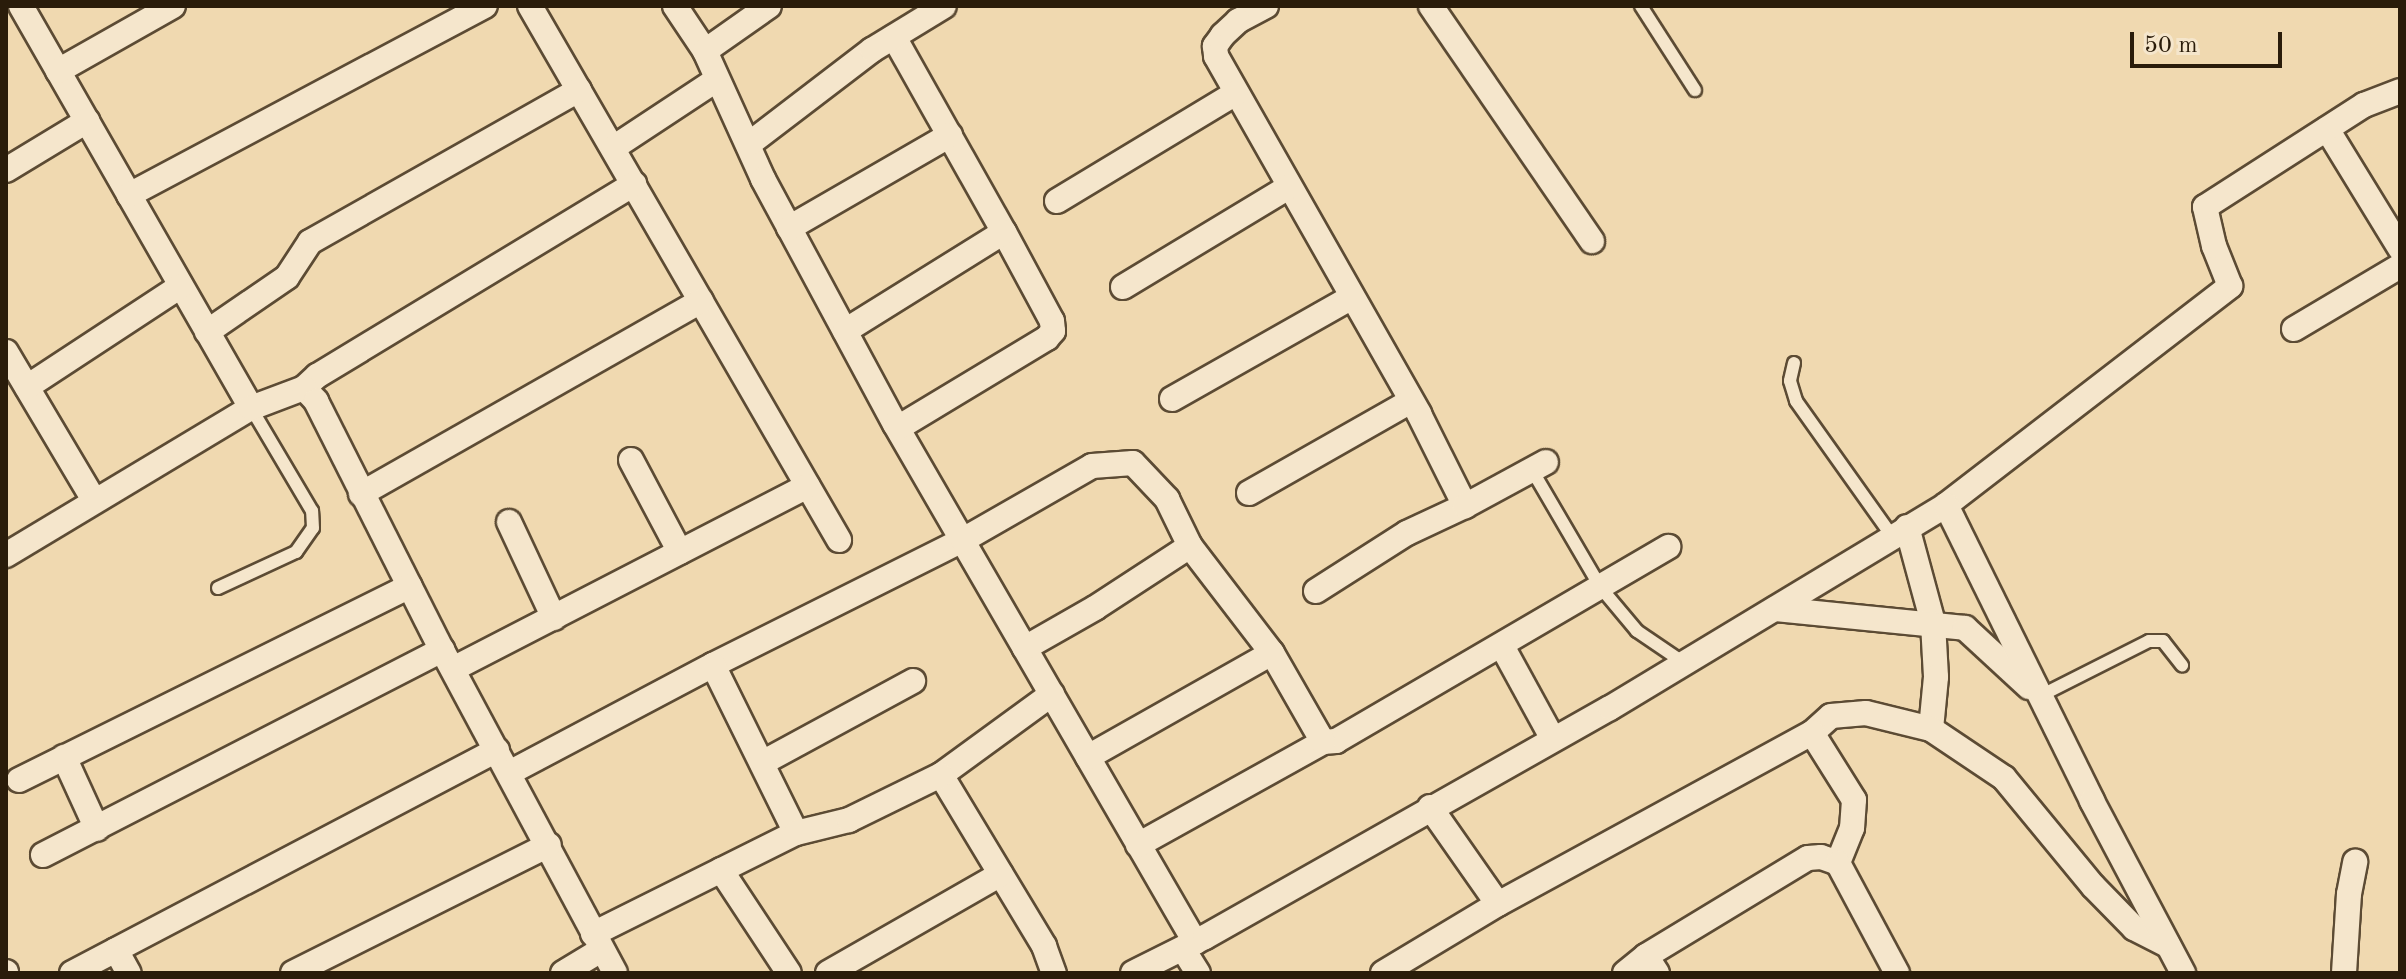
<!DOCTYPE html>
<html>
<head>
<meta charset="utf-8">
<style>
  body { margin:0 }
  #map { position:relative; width:2406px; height:979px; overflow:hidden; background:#f0d9b0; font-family:"Old Standard TT",serif }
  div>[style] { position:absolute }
  .roads { filter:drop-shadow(2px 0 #5c4b34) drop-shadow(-2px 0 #5c4b34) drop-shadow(0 2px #5c4b34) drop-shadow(0 -2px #5c4b34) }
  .lane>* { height:12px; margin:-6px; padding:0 6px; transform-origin:6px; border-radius:6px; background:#f5e6cc }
  .street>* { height:24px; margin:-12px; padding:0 12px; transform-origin:12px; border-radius:12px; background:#f5e6cc }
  span { translate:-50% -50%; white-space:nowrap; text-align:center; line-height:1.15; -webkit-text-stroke:7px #f5e6cc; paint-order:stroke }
  .frame { position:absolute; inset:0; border:8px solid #2a1c0a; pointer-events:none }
  .scale { position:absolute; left:2130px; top:32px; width:152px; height:36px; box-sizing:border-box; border:4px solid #2a1c0a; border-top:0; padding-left:10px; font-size:24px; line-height:28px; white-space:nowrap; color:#2a1c0a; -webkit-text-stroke:6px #f5e6cc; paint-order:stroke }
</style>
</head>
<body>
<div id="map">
  <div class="roads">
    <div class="lane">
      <i style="left:1641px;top:6px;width:100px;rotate:57.3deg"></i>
      <i style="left:1794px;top:363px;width:18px;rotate:103deg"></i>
      <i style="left:1790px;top:381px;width:21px;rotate:73deg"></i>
      <i style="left:1796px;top:401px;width:166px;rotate:54.6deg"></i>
      <i style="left:1532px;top:470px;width:137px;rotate:59.7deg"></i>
      <i style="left:1601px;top:588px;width:56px;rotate:50.1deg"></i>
      <i style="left:1637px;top:631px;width:57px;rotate:34.2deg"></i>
      <i style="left:218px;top:588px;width:86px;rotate:-24.8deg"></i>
      <i style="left:296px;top:552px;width:29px;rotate:-55deg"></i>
      <i style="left:313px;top:528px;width:17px;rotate:-93deg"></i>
      <i style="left:312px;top:511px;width:120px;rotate:-120.6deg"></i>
      <i style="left:2040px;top:696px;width:122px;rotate:-26.8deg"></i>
      <i style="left:2149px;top:641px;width:14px"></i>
      <i style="left:2163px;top:641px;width:31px;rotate:52deg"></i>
    </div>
    <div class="street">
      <i style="left:21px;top:6px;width:463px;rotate:60.2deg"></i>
      <i style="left:530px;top:6px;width:617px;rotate:59.94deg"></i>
      <i style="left:675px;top:6px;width:54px;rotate:56.3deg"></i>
      <i style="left:705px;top:51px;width:141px;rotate:65.6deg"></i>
      <i style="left:763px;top:179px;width:278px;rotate:61.7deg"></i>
      <i style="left:895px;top:424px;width:599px;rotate:59.92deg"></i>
      <i style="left:1266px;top:6px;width:32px;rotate:152deg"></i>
      <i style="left:1238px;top:21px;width:21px;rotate:137deg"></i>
      <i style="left:1223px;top:35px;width:14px;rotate:126deg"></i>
      <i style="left:1215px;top:46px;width:10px;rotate:84deg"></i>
      <i style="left:1216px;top:56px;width:412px;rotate:60.4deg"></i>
      <i style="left:1419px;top:414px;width:103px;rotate:63.4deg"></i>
      <i style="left:1431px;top:6px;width:285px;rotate:55.6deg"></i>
      <i style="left:894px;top:37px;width:224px;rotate:60.6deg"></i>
      <i style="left:1004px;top:232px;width:101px;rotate:61.7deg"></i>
      <i style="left:1052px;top:321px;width:10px;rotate:84deg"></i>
      <i style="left:1053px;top:331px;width:9px;rotate:131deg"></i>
      <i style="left:1047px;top:338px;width:174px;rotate:148.9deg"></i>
      <i style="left:705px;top:51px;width:78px;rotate:-35.1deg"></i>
      <i style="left:58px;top:71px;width:132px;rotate:-29.5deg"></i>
      <i style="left:2327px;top:129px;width:140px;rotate:58.5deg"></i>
      <i style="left:749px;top:144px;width:155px;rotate:-37.4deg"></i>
      <i style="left:872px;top:50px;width:84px;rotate:-31.4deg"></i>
      <i style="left:613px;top:148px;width:123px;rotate:-33.4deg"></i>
      <i style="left:6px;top:170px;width:95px;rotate:-31.2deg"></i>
      <i style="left:129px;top:195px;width:403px;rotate:-28deg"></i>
      <i style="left:1057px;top:201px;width:209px;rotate:-31.1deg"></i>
      <i style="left:789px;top:228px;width:186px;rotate:-30deg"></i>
      <i style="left:1123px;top:287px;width:194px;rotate:-31.1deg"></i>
      <i style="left:2294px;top:329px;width:123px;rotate:-30.7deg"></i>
      <i style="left:845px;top:331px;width:187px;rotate:-31.9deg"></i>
      <i style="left:207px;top:332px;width:97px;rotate:-34.5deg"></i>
      <i style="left:287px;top:277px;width:42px;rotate:-56.7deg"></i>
      <i style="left:310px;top:242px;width:309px;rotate:-29.5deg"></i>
      <i style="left:6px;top:352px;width:172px;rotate:59.3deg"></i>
      <i style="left:27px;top:387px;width:184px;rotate:-33.3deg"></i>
      <i style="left:304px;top:388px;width:18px;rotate:-43deg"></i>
      <i style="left:317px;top:376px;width:371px;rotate:-31.2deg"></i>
      <i style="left:1172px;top:399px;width:207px;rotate:-29.5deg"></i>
      <i style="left:631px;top:460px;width:104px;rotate:62deg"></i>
      <i style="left:1249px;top:493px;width:186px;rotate:-29.6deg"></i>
      <i style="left:361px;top:494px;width:391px;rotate:-29.6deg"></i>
      <i style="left:1946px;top:505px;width:359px;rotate:-37.6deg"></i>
      <i style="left:2230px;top:286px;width:43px;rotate:-111.8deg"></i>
      <i style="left:2214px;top:246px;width:40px;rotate:-103deg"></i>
      <i style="left:2205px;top:207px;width:189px;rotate:-32.7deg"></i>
      <i style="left:2364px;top:105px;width:39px;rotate:-21deg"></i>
      <i style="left:509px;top:522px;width:106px;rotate:64.9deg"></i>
      <i style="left:1907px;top:527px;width:99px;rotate:74.8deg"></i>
      <i style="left:1933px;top:623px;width:54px;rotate:86.8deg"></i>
      <i style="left:1936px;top:677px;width:52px;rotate:95.5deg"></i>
      <i style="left:6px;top:555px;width:286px;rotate:-31deg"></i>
      <i style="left:251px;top:408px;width:57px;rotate:-20.7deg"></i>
      <i style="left:304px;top:388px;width:18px;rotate:47deg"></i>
      <i style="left:316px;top:401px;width:279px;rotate:63.2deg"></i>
      <i style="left:442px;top:650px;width:366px;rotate:61.8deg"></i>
      <i style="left:1316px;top:591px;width:108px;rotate:-32.5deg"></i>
      <i style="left:1407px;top:533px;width:64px;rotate:-25deg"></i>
      <i style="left:1465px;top:506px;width:92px;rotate:-28.5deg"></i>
      <i style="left:1775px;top:609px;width:191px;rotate:5.7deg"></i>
      <i style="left:1965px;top:628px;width:87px;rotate:42.7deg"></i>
      <i style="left:1502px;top:646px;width:106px;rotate:61.3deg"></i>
      <i style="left:713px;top:665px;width:280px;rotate:-26.6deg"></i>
      <i style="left:963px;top:540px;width:149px;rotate:-29.8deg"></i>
      <i style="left:1092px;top:466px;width:41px;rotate:-4.2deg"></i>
      <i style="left:1133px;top:463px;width:50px;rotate:46.6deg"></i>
      <i style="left:1167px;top:499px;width:52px;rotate:63.9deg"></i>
      <i style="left:1190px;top:546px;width:113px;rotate:146.9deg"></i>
      <i style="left:1095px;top:608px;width:81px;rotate:150.3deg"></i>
      <i style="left:453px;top:669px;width:399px;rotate:-27.3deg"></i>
      <i style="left:1052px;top:694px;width:137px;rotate:143.9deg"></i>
      <i style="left:941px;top:775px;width:200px;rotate:58.9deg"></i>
      <i style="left:1044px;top:946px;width:29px;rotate:70deg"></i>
      <i style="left:1812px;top:733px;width:25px;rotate:-42deg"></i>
      <i style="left:1831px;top:716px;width:35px;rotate:-5deg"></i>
      <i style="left:1866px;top:713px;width:67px;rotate:13.8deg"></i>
      <i style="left:1931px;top:729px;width:88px;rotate:33.9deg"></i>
      <i style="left:2004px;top:778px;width:140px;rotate:50.5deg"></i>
      <i style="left:2093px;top:886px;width:59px;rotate:45.7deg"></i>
      <i style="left:2134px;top:928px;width:38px;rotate:27deg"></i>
      <i style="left:1323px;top:742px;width:13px;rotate:-4deg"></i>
      <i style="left:1336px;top:741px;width:385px;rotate:-30.3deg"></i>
      <i style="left:64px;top:757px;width:79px;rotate:65.4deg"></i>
      <i style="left:1088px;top:757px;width:211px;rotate:-29.5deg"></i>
      <i style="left:1272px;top:653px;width:135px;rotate:-127.5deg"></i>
      <i style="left:762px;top:763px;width:172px;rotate:-28.5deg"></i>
      <i style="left:509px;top:773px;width:231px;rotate:-27.9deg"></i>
      <i style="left:713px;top:665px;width:187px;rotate:63.7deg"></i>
      <i style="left:19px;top:780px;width:436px;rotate:-26.4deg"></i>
      <i style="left:1430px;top:807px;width:118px;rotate:55deg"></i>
      <i style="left:1138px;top:845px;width:212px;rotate:-29.1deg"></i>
      <i style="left:1323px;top:742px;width:103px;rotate:-119.8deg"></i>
      <i style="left:43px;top:855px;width:449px;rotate:-27.2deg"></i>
      <i style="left:721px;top:870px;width:123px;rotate:56.6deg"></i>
      <i style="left:593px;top:934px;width:227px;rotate:-26.5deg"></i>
      <i style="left:796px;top:833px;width:55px;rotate:-13.8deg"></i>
      <i style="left:849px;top:820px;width:102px;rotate:-26.1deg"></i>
      <i style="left:1183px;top:949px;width:28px;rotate:58deg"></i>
      <i style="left:116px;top:950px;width:26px;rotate:61deg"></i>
      <i style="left:1646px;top:956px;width:189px;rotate:-31.2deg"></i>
      <i style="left:1808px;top:858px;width:13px;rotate:-4deg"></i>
      <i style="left:1821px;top:857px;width:18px;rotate:19deg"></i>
      <i style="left:6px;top:972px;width:1px;rotate:90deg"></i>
      <i style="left:72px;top:973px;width:480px;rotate:-27.7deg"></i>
      <i style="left:293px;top:973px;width:286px;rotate:-26.6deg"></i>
      <i style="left:563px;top:973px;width:44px;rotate:-31.2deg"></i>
      <i style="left:828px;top:973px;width:199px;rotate:-29.8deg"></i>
      <i style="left:1133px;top:973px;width:80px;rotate:-26.6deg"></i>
      <i style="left:1205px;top:937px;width:465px;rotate:-29.5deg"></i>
      <i style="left:1610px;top:708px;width:393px;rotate:-31.1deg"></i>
      <i style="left:1946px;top:505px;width:330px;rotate:63.7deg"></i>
      <i style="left:2092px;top:801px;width:195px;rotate:62.1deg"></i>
      <i style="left:1383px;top:973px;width:134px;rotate:-31deg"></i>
      <i style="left:1498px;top:904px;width:358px;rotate:-28.6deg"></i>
      <i style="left:1812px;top:733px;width:79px;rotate:57.9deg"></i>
      <i style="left:1854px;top:800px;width:28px;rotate:94deg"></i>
      <i style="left:1852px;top:828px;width:38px;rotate:112deg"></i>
      <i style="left:1838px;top:863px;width:125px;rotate:61.8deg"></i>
      <i style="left:1625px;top:973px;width:27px;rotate:-39deg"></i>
      <i style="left:1646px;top:956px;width:20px;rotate:57deg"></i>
      <i style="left:2344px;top:973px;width:79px;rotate:-86.4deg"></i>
      <i style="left:2349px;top:894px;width:33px;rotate:-79deg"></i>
    </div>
  </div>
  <div class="frame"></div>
  <div class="scale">50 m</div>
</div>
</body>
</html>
